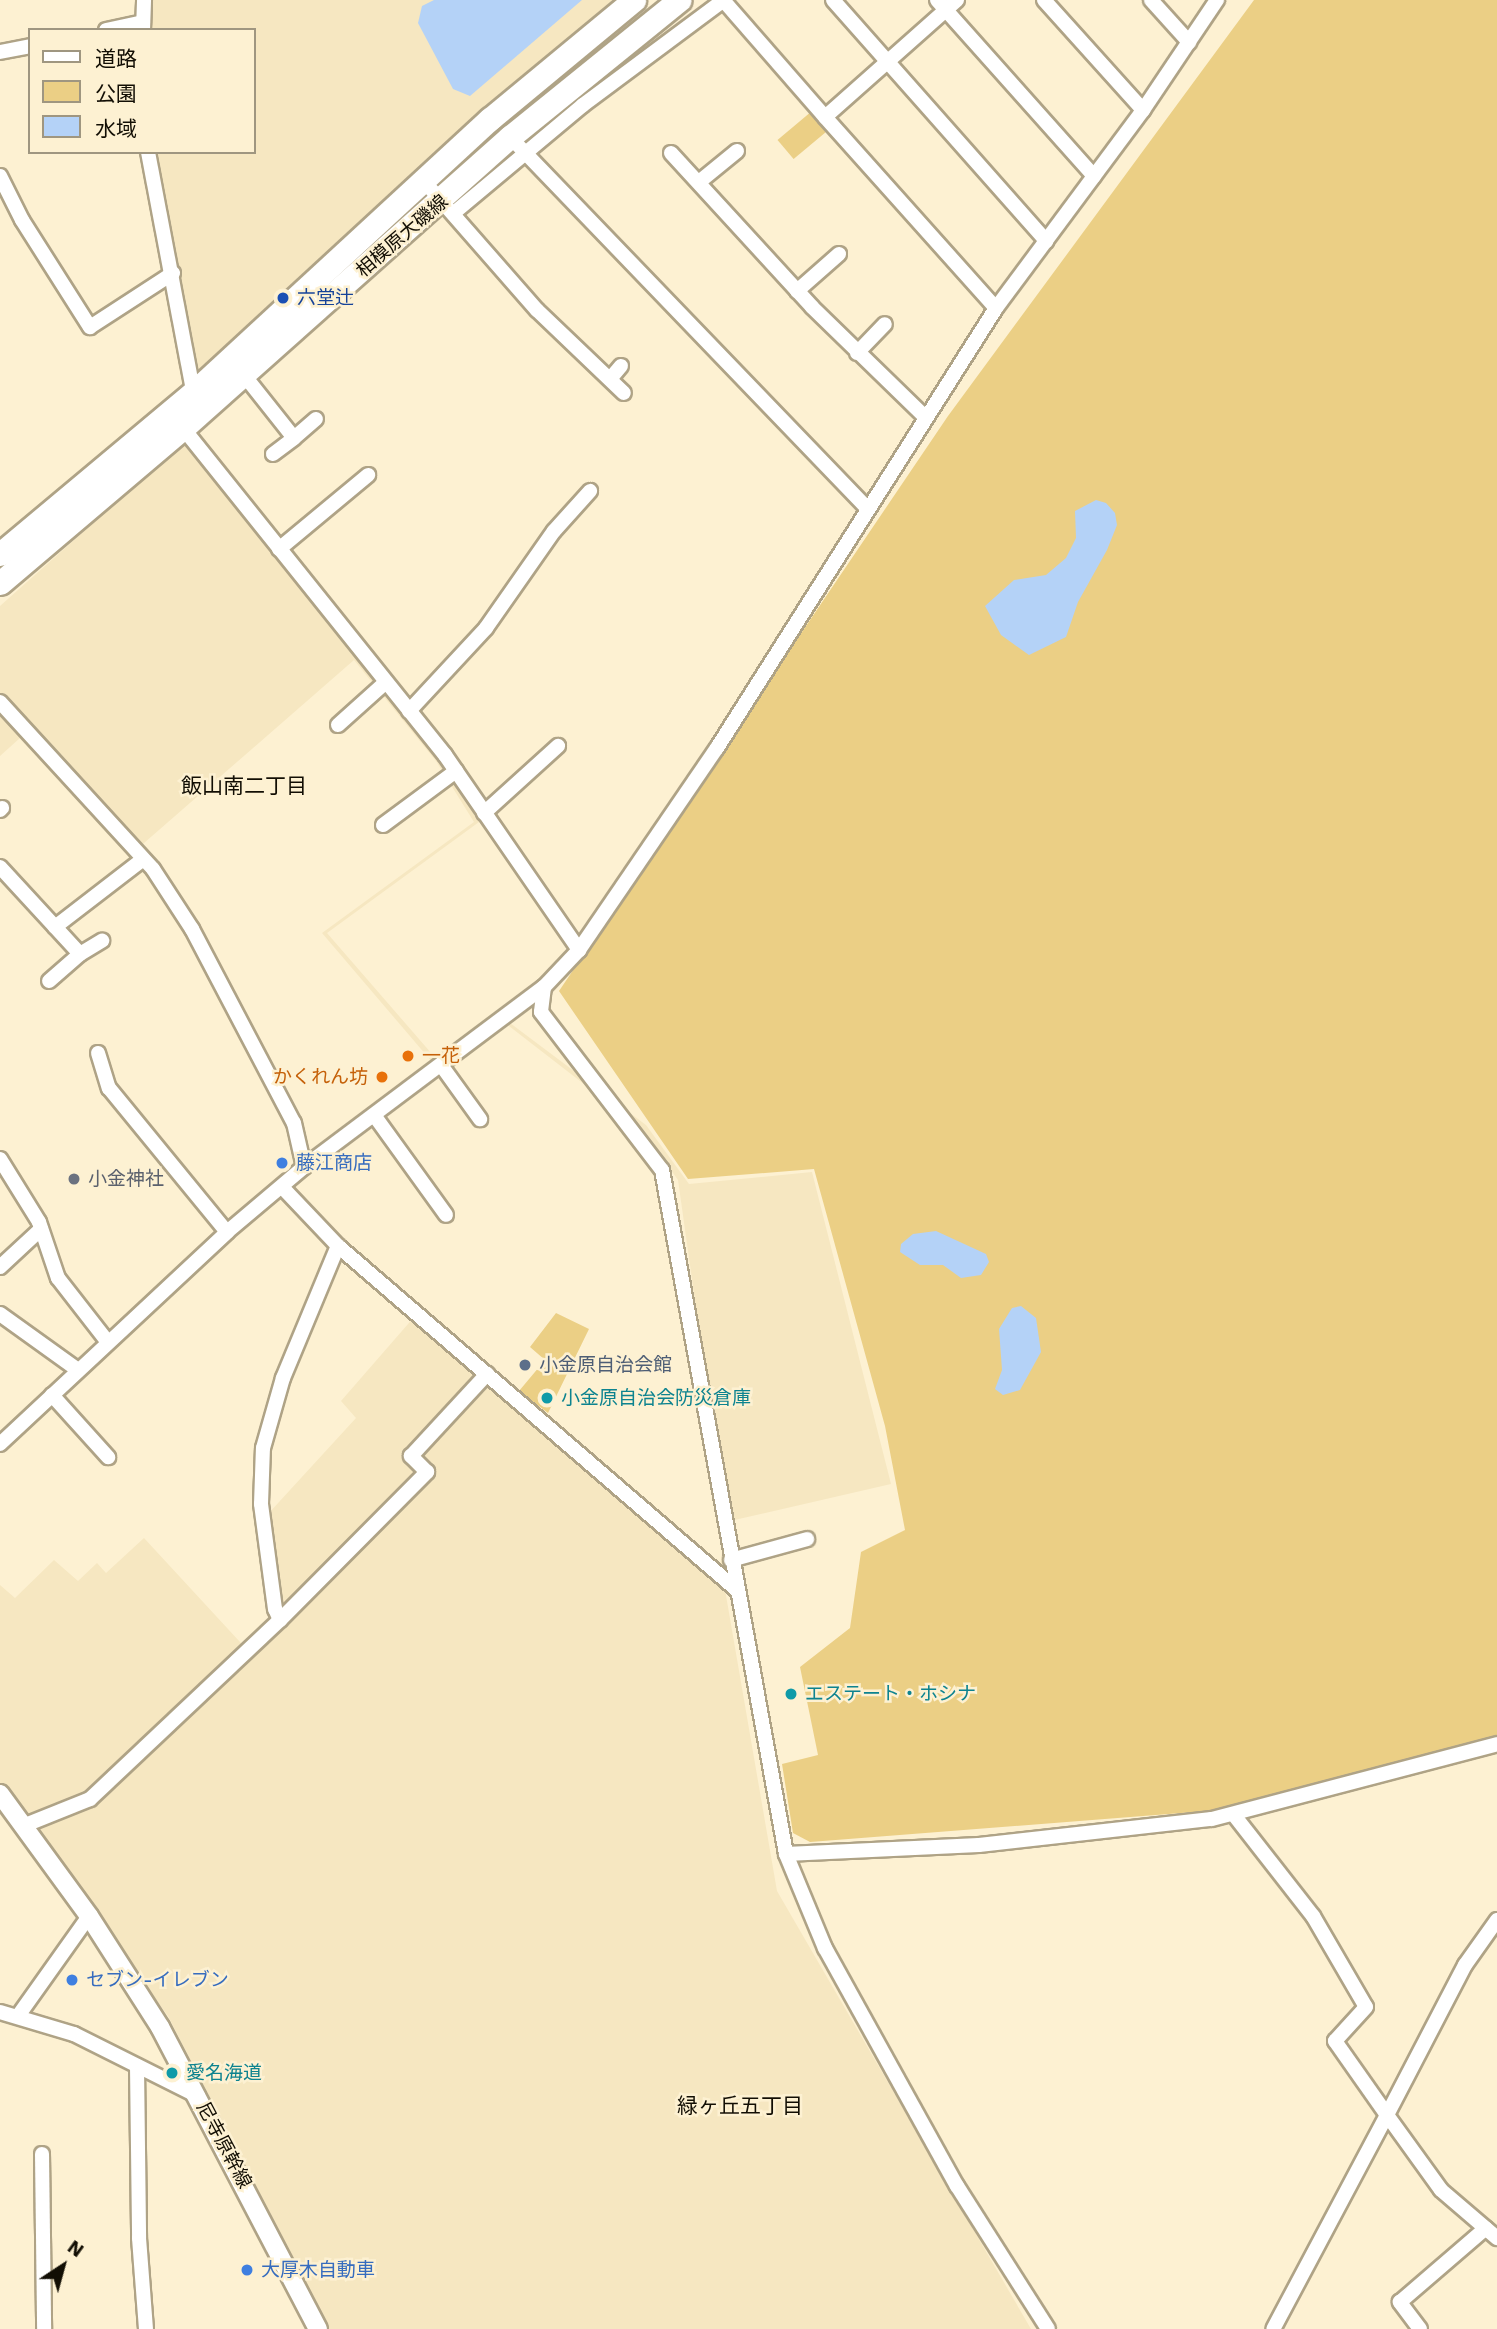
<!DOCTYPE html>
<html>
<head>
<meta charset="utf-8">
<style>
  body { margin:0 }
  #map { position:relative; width:1497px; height:2329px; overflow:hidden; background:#fdf1d2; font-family:"Work Sans","Noto Sans JP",sans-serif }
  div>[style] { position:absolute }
  .built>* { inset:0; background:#f6e7c1 }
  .green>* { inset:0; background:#ebcf85; transform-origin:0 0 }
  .water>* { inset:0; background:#b4d2f7 }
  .roads { filter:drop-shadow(2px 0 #afa386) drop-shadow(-2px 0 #afa386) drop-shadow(0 2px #afa386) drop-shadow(0 -2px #afa386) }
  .minor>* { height:14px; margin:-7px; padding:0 7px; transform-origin:7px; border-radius:7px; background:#fff }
  .tertiary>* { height:18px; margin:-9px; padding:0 9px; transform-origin:9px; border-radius:9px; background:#fff }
  .primary>* { height:23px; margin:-11.5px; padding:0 11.5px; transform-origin:11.5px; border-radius:11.5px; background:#fff }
  .dots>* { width:19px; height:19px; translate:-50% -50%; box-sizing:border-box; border:4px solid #fdf1d2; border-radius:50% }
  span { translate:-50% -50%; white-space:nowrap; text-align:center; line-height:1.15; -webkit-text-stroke:5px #fdf1d2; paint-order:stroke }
  .street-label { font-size:19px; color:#120e04 }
  .transit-label { font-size:19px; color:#164399 }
  .left { translate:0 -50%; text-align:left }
  .food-label { font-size:19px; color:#c56008 }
  .right { translate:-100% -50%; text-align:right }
  .shop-label { font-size:19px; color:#366cbe }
  .worship-label { font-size:19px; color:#5b616d }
  .service-label { font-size:19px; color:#4e5e75 }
  .culture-label { font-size:19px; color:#0d838f }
  .neighbourhood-label { font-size:21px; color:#120e04 }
  .legend { position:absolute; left:28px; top:28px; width:228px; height:126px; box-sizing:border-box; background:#fdf1d2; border:2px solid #9f9680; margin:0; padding:9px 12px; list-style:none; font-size:21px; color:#120e04 }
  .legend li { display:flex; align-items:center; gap:14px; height:35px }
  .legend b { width:35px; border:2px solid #9f9680 }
  .north { position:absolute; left:28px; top:2231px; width:70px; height:70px; -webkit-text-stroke:5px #fdf1d2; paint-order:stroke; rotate:36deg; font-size:19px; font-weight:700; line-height:28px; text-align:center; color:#120e04 }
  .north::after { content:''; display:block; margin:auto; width:24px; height:32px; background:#120e04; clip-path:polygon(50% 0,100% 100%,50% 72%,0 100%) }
</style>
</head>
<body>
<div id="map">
  <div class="built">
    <i style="clip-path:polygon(150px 0,623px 0,483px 109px,205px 366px,188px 450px,440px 760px,479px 822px,327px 933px,445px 1069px,506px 1020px,646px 1125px,689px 1184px,812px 1172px,891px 1484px,730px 1521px,723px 1578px,777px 1891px,1031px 2329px,329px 2329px,168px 2016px,0 1786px,0 1585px,15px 1598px,54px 1560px,78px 1581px,97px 1563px,106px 1573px,144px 1538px,252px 1655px,286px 1622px,278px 1597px,268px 1514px,356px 1418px,341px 1401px,415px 1316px,718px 1586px,726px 1520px,678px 1180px,642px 1129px,505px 1023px,444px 1076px,322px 933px,474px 822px,436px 761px,354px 660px,136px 850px,30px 729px,0 756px,0 606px,181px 445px,196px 357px,157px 152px,254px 152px,254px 30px,150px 30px)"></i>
  </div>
  <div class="green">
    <i style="clip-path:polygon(1254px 0,1497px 0,1497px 1738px,1232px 1809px,810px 1842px,793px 1833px,782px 1764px,818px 1755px,800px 1667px,850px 1628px,861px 1552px,905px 1530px,885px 1426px,814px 1169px,688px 1179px,559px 991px,948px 416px)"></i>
    <i style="left:812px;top:111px;width:25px;height:45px;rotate:50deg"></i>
    <i style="clip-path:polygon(556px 1313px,589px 1329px,548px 1413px,519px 1391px,545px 1360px,530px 1347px)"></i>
  </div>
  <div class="water">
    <i style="clip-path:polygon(434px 0,582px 0,470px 96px,453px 89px,418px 23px,422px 6px)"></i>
    <i style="clip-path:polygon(1096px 500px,1106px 503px,1115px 513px,1117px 525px,1107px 550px,1078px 602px,1066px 637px,1029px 655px,1001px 635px,985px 606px,1014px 580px,1046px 575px,1066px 558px,1076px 538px,1075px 511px)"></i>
    <i style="clip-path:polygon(936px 1231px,986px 1254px,989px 1262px,981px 1275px,961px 1278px,943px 1265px,920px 1265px,900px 1252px,901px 1244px,913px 1234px)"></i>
    <i style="clip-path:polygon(1021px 1306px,1036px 1318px,1041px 1352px,1020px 1390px,1003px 1395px,995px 1389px,1002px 1370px,999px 1329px,1012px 1308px)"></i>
  </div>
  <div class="roads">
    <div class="minor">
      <i style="left:723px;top:0;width:155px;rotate:48.9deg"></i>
      <i style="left:833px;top:0;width:322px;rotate:48.5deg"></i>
      <i style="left:937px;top:0;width:236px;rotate:48.3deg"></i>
      <i style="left:957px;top:0;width:176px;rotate:138.4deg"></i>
      <i style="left:825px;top:117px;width:256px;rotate:48.2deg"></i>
      <i style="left:1044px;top:0;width:148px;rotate:48deg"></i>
      <i style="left:1151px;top:0;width:57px;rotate:47.9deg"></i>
      <i style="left:106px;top:30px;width:38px;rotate:-12deg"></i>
      <i style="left:143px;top:30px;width:30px;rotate:-88deg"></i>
      <i style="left:0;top:52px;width:31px;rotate:-11deg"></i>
      <i style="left:510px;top:137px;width:515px;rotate:46.1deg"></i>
      <i style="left:148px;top:152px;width:247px;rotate:79.3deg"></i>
      <i style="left:671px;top:153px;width:209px;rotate:47.5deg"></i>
      <i style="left:812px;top:307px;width:156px;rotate:44.2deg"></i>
      <i style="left:0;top:176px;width:49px;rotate:63.4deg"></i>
      <i style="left:22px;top:220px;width:127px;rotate:57.6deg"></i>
      <i style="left:90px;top:327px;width:99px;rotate:-33deg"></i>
      <i style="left:423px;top:180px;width:173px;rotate:48.8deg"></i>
      <i style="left:537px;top:310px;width:120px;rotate:43.7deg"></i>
      <i style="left:699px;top:182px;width:49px;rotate:-39.2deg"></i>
      <i style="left:455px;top:212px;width:167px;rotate:-39.9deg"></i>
      <i style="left:583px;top:105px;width:176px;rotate:-36.7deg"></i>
      <i style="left:797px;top:291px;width:56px;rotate:-41.4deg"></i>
      <i style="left:857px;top:353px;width:40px;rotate:-46deg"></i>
      <i style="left:244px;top:375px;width:80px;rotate:51.6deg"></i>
      <i style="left:294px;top:438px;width:29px;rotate:-41deg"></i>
      <i style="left:610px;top:379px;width:17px;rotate:-50deg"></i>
      <i style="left:185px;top:421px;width:7px;rotate:106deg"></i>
      <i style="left:183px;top:428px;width:419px;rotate:51.3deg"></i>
      <i style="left:445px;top:755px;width:237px;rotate:55.5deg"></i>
      <i style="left:273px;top:454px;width:26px;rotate:-37deg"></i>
      <i style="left:279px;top:549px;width:116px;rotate:-39.7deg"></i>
      <i style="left:0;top:702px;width:226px;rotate:47.5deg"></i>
      <i style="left:153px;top:869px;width:72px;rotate:57deg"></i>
      <i style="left:192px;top:929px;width:219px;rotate:62.3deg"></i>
      <i style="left:294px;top:1123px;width:45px;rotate:77.2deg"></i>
      <i style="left:409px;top:711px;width:113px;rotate:-47.1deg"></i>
      <i style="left:486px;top:628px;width:118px;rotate:-55deg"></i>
      <i style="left:554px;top:531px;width:54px;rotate:-48deg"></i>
      <i style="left:338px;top:725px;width:64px;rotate:-41.9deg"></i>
      <i style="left:0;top:810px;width:3px;rotate:-45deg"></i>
      <i style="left:484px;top:813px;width:100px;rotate:-42.2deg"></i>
      <i style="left:383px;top:825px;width:91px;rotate:-36.5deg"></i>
      <i style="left:0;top:867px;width:118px;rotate:47.4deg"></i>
      <i style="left:80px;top:954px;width:41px;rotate:138.9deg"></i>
      <i style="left:55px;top:927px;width:110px;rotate:-37.6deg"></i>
      <i style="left:80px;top:954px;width:26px;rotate:-31deg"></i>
      <i style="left:544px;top:987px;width:25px;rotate:97deg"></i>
      <i style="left:541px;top:1012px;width:199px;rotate:52.6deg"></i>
      <i style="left:662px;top:1170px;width:695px;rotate:79.72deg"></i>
      <i style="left:786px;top:1854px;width:102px;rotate:67.5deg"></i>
      <i style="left:825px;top:1948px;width:272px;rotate:61deg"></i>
      <i style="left:957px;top:2186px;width:169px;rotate:57.5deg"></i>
      <i style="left:98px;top:1053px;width:37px;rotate:73deg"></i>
      <i style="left:109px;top:1088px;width:186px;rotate:50.7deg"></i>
      <i style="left:441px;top:1065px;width:67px;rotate:54.2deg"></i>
      <i style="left:374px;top:1115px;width:123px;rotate:54.2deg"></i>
      <i style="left:0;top:1159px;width:74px;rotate:58.2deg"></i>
      <i style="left:39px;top:1222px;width:59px;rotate:71.3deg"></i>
      <i style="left:58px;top:1278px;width:80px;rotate:52.1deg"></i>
      <i style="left:283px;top:1188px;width:80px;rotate:46.5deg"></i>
      <i style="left:338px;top:1246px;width:527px;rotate:40.77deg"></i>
      <i style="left:0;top:1267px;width:56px;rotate:-42.8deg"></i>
      <i style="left:0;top:1314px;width:96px;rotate:35.7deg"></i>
      <i style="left:52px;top:1395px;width:84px;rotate:47.9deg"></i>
      <i style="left:0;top:1444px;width:311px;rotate:-43deg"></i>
      <i style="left:227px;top:1232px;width:101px;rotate:-40.2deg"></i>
      <i style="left:304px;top:1167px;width:300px;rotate:-36.9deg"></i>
      <i style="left:544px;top:987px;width:51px;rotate:-46.6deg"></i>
      <i style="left:579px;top:950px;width:245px;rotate:-55.7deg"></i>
      <i style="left:717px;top:748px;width:521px;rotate:-57.62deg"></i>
      <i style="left:996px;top:308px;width:247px;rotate:-53.4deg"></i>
      <i style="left:1143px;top:110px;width:133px;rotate:-56.1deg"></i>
      <i style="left:731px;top:1560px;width:79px;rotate:-15.4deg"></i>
      <i style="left:280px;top:1620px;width:12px;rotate:-114deg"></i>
      <i style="left:275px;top:1609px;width:106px;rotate:-97.6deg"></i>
      <i style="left:261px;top:1504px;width:56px;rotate:-88deg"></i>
      <i style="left:263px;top:1448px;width:73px;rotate:-74.1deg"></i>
      <i style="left:283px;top:1378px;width:143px;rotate:-67.4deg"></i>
      <i style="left:1234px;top:1815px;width:128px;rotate:52deg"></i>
      <i style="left:1313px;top:1916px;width:105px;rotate:59.8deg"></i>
      <i style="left:1366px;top:2007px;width:46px;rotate:132.4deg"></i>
      <i style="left:1335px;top:2041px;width:90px;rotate:54.9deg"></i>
      <i style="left:1387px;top:2115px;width:242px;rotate:118deg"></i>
      <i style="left:23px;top:1826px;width:72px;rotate:-21.9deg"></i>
      <i style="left:90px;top:1799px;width:261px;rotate:-43.3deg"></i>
      <i style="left:280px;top:1620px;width:209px;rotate:-45.2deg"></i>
      <i style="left:427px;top:1472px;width:23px;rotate:-135deg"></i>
      <i style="left:411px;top:1456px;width:112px;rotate:-47.2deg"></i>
      <i style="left:786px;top:1854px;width:193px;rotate:-2.7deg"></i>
      <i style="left:979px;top:1845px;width:234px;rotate:-6.4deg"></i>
      <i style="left:1212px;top:1819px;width:295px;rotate:-14.7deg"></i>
      <i style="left:1497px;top:1920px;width:55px;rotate:125.4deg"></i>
      <i style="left:1465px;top:1965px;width:169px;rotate:117.5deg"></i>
      <i style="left:1387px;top:2115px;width:92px;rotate:54.2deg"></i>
      <i style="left:1441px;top:2190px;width:74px;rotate:40.6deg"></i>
      <i style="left:0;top:2012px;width:77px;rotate:16.6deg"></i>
      <i style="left:74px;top:2034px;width:139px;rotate:26.6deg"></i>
      <i style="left:18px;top:2016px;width:123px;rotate:-54.6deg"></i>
      <i style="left:137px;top:2066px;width:172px;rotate:89.3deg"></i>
      <i style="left:139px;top:2238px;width:91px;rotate:85.6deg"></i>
      <i style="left:42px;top:2154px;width:175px;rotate:89.3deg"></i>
      <i style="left:1420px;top:2329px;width:34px;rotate:-127deg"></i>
      <i style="left:1400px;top:2302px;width:113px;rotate:-40.7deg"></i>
    </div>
    <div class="tertiary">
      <i style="left:0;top:1794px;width:151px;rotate:53.9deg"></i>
      <i style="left:89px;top:1916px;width:132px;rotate:57.4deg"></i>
      <i style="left:160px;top:2027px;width:341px;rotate:62.4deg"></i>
    </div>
    <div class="primary">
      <i style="left:0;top:554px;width:254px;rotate:-39.9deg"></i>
      <i style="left:195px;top:391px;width:401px;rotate:-42.7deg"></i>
      <i style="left:490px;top:119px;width:187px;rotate:-39.6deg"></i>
      <i style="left:0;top:583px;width:240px;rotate:-40.3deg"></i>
      <i style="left:183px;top:428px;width:438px;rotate:-41.7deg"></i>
      <i style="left:510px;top:137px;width:218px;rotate:-39deg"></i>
    </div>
  </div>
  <div class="dots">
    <i style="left:283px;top:298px;background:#1a4fb4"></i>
    <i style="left:408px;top:1056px;background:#e8710a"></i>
    <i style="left:382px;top:1077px;background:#e8710a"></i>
    <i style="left:282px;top:1163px;background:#3f7fe0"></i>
    <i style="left:74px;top:1179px;background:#6b7280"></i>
    <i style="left:525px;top:1365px;background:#5c6f8a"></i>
    <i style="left:547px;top:1398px;background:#0f9aa8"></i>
    <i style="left:791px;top:1694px;background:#0f9aa8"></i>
    <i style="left:72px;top:1980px;background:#3f7fe0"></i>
    <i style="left:172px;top:2073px;background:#0f9aa8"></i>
    <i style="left:247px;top:2270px;background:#3f7fe0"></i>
  </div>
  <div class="street-label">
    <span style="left:402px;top:236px;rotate:-41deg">相模原大磯線</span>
    <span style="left:224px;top:2145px;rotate:62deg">尼寺原幹線</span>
  </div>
  <div class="transit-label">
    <span class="left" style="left:297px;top:298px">六堂辻</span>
  </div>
  <div class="food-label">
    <span class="left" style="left:422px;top:1056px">一花</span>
    <span class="right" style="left:368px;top:1077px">かくれん坊</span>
  </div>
  <div class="shop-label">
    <span class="left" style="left:296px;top:1163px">藤江商店</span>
    <span class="left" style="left:86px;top:1980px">セブン-イレブン</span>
    <span class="left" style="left:261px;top:2270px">大厚木自動車</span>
  </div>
  <div class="worship-label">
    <span class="left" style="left:88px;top:1179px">小金神社</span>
  </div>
  <div class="service-label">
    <span class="left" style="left:539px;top:1365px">小金原自治会館</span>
  </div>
  <div class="culture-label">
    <span class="left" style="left:561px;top:1398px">小金原自治会防災倉庫</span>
    <span class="left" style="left:805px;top:1694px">エステート・ホシナ</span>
    <span class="left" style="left:186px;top:2073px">愛名海道</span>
  </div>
  <div class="neighbourhood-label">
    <span style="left:244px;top:786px">飯山南二丁目</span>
    <span style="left:740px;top:2106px">緑ヶ丘五丁目</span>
  </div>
  <ul class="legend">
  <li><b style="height:9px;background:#fff"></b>道路</li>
  <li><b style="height:19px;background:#ebcf85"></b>公園</li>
  <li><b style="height:19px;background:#b4d2f7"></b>水域</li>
  </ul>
  <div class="north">N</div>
</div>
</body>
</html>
